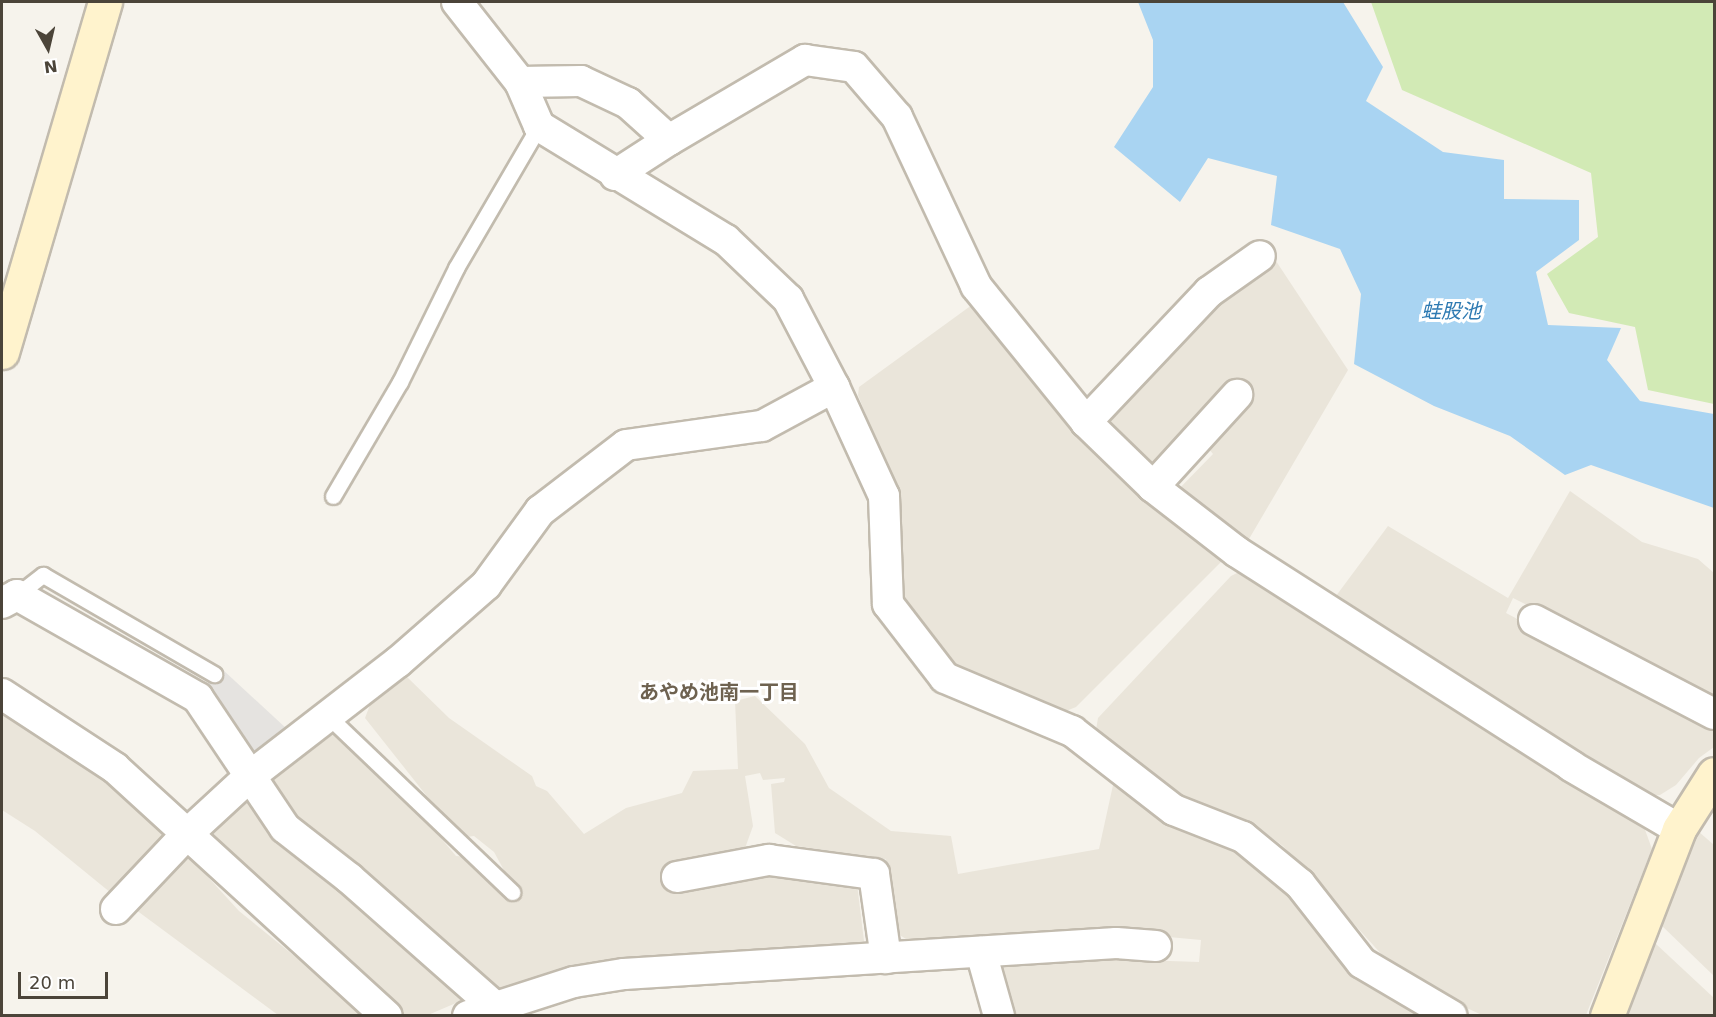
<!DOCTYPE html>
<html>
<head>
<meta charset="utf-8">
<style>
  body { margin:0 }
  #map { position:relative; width:1716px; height:1017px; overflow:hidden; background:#f6f3ec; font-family:"DejaVu Sans","Noto Sans JP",sans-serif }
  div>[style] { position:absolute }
  .residential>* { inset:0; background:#eae5da }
  .green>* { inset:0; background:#d2eab5 }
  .parking>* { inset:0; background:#e5e3e0 }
  .water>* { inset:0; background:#a9d4f2 }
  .roads { filter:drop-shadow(2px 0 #c2bbae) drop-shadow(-2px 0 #c2bbae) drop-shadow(0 2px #c2bbae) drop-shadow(0 -2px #c2bbae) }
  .lane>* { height:15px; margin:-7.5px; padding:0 7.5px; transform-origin:7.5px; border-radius:7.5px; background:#fff }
  .street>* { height:30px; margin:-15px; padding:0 15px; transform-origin:15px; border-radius:15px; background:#fff }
  .secondary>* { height:33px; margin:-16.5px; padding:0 16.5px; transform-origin:16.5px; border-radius:16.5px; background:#fff3cd }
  span { translate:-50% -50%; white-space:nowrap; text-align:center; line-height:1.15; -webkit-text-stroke:6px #fff; paint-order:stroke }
  .water-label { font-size:20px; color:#2e7ab2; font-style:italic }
  .neighbourhood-label { font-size:20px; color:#6e6250; font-weight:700 }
  .frame { position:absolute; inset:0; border:3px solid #4b4439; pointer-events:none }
  .north { position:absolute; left:18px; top:18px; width:60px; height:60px; -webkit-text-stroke:4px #fff; paint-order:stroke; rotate:172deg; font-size:16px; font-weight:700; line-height:24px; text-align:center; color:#4b4439 }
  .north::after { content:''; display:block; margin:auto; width:21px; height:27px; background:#4b4439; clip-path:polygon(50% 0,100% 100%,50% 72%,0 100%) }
  .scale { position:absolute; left:18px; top:972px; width:90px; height:27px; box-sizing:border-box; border:3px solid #4b4439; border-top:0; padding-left:8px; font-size:18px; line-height:21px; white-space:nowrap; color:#4b4439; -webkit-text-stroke:4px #fff; paint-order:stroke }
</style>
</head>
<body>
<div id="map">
  <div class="residential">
    <i style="clip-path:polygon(1276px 261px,1348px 370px,1249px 539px,1175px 493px,1213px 454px,1208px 448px,1232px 384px,1148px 469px,1111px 431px,1110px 415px,1220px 305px)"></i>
    <i style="clip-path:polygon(976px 302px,1217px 547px,1221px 562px,1076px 707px,1066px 711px,975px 675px,943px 656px,902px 601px,885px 463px,858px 395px,859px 387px)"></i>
    <i style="clip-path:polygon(1570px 491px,1642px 542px,1698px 559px,1714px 573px,1714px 698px,1513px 598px,1506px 613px,1714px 721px,1714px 747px,1699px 758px,1676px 785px,1660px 795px,1645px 796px,1333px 600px,1388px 526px,1508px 598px)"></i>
    <i style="clip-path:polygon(1243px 570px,1253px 570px,1644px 827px,1652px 849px,1586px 1015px,1482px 1015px,1458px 1004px,1384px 957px,1283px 846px,1260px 829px,1186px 801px,1101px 739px,1096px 730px,1098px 718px,1231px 576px)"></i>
    <i style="clip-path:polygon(406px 676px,449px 718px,532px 776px,536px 786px,547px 791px,584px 834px,626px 808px,682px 793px,693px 771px,738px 769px,735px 701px,755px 696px,805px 744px,829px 788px,891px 831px,951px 836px,958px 874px,1099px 849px,1115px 776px,1252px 848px,1426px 1016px,1005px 1015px,990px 955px,1199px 962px,1201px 940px,1093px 930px,918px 946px,891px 930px,886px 859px,796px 846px,775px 833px,771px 784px,784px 782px,785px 778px,763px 780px,760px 773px,745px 776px,753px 826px,744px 851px,673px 884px,733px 884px,783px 872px,857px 884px,865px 949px,494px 996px,300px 833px,271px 776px,337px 732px,414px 806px,456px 856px,468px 857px,485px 880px,494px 882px,499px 893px,511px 883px,494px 852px,474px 836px,460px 838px,365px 718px,370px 705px)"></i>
    <i style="clip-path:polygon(2px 710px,120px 781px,173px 837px,111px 893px,35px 831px,2px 810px)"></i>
    <i style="clip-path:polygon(250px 794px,462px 992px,463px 1000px,428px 1015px,400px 1015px,205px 832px)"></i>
    <i style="clip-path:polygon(1698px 831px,1714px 845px,1714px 976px,1660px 924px)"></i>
    <i style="clip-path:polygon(186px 853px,239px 911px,367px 1015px,278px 1015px,128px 904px)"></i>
    <i style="clip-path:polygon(1655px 943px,1714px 998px,1714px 1015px,1626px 1015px)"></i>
  </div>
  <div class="green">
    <i style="clip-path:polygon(1371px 2px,1714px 2px,1714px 404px,1648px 390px,1635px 327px,1569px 313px,1547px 274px,1598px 237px,1591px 173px,1402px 90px)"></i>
  </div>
  <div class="parking">
    <i style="clip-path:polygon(222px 669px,287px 729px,251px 760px,206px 698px,209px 678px)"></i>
  </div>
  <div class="water">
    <i style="clip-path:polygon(1138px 2px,1343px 2px,1383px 67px,1366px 101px,1443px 152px,1504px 160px,1504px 199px,1579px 200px,1579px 240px,1536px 272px,1548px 325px,1621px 328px,1607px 360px,1640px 401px,1714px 414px,1714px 508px,1591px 465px,1565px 475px,1510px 436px,1434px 406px,1354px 364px,1361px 294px,1340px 249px,1271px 225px,1277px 176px,1208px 158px,1180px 202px,1114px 147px,1153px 87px,1153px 40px)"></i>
  </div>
  <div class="roads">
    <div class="lane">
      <i style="left:333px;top:496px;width:132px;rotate:-59.6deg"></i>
      <i style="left:400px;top:382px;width:127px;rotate:-63.8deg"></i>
      <i style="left:456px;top:268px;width:164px;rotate:-59.7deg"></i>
      <i style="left:17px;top:595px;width:33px;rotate:-38deg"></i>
      <i style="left:43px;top:575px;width:198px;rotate:30.1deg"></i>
      <i style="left:328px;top:716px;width:255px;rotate:43.7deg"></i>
    </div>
    <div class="street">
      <i style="left:457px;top:2px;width:102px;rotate:51.8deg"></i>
      <i style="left:520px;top:82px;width:61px;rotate:-0.9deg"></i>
      <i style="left:581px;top:81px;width:52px;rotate:25.1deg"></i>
      <i style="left:628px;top:103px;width:55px;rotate:42.1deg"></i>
      <i style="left:669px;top:140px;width:158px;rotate:-30.5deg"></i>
      <i style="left:805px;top:60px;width:49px;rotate:8.1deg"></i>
      <i style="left:854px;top:67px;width:66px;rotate:49.3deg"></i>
      <i style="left:897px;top:117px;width:187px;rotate:64.9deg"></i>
      <i style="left:976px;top:286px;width:175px;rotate:51deg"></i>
      <i style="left:1086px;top:422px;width:93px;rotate:44.1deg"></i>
      <i style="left:1153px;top:487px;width:106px;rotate:37.7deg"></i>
      <i style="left:1237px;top:552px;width:397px;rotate:32.6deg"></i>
      <i style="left:1571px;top:766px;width:125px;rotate:30.3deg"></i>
      <i style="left:520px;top:82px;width:48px;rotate:66.6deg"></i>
      <i style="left:539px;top:126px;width:219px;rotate:31.4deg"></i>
      <i style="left:726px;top:240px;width:86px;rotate:43.6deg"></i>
      <i style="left:788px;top:299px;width:99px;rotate:62.4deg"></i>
      <i style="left:834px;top:387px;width:120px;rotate:65.4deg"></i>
      <i style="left:884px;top:496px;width:108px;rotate:87.9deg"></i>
      <i style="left:888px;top:604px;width:93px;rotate:52.4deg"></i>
      <i style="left:945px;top:678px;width:138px;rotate:22.7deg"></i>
      <i style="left:1072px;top:731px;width:129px;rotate:37.8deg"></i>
      <i style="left:1174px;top:810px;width:74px;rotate:21.4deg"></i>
      <i style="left:1243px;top:837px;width:74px;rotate:39.5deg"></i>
      <i style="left:1300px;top:884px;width:100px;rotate:51.9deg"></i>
      <i style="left:1362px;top:963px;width:104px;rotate:30.5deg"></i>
      <i style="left:615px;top:175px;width:64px;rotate:-32.9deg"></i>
      <i style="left:1086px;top:422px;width:179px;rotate:-46.6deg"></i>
      <i style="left:1209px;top:292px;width:62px;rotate:-35.2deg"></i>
      <i style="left:1153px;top:487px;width:125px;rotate:-47.6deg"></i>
      <i style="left:2px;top:603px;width:17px;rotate:-28deg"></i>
      <i style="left:17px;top:595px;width:208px;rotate:29.6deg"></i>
      <i style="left:198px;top:698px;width:156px;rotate:56.2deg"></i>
      <i style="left:285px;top:828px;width:81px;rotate:38deg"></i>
      <i style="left:349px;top:878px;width:193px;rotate:41.4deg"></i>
      <i style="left:1534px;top:620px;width:203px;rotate:27.6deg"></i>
      <i style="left:2px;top:694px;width:135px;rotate:33.2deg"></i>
      <i style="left:115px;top:768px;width:368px;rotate:42.4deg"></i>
      <i style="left:677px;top:877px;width:94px;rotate:-10.5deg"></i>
      <i style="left:769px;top:860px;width:106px;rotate:7.6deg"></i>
      <i style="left:874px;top:874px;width:85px;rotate:81.9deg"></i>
      <i style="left:116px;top:909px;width:100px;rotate:-46.6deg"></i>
      <i style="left:185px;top:836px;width:87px;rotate:-42.7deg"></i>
      <i style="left:249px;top:777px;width:188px;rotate:-37.7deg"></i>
      <i style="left:398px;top:662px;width:117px;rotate:-41.2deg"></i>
      <i style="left:486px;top:585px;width:92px;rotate:-53.9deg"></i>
      <i style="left:540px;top:511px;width:108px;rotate:-37.5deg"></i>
      <i style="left:626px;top:445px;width:137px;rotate:-8deg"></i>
      <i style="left:762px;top:426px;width:82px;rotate:-28.4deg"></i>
      <i style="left:981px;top:952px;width:66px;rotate:74.3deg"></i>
      <i style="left:468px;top:1016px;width:111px;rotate:-17.8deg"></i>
      <i style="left:574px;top:982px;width:51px;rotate:-9.1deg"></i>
      <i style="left:624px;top:974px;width:493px;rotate:-3.6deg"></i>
      <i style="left:1116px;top:943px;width:40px;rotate:4.3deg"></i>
    </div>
    <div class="secondary">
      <i style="left:2px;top:352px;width:365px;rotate:-73.6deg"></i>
      <i style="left:1607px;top:1016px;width:200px;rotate:-68.9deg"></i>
      <i style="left:1679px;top:829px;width:65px;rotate:-57.5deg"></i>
    </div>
  </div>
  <div class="water-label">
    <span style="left:1451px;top:311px">蛙股池</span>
  </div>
  <div class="neighbourhood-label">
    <span style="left:719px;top:692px">あやめ池南一丁目</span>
  </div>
  <div class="frame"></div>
  <div class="north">N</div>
  <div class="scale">20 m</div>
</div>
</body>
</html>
